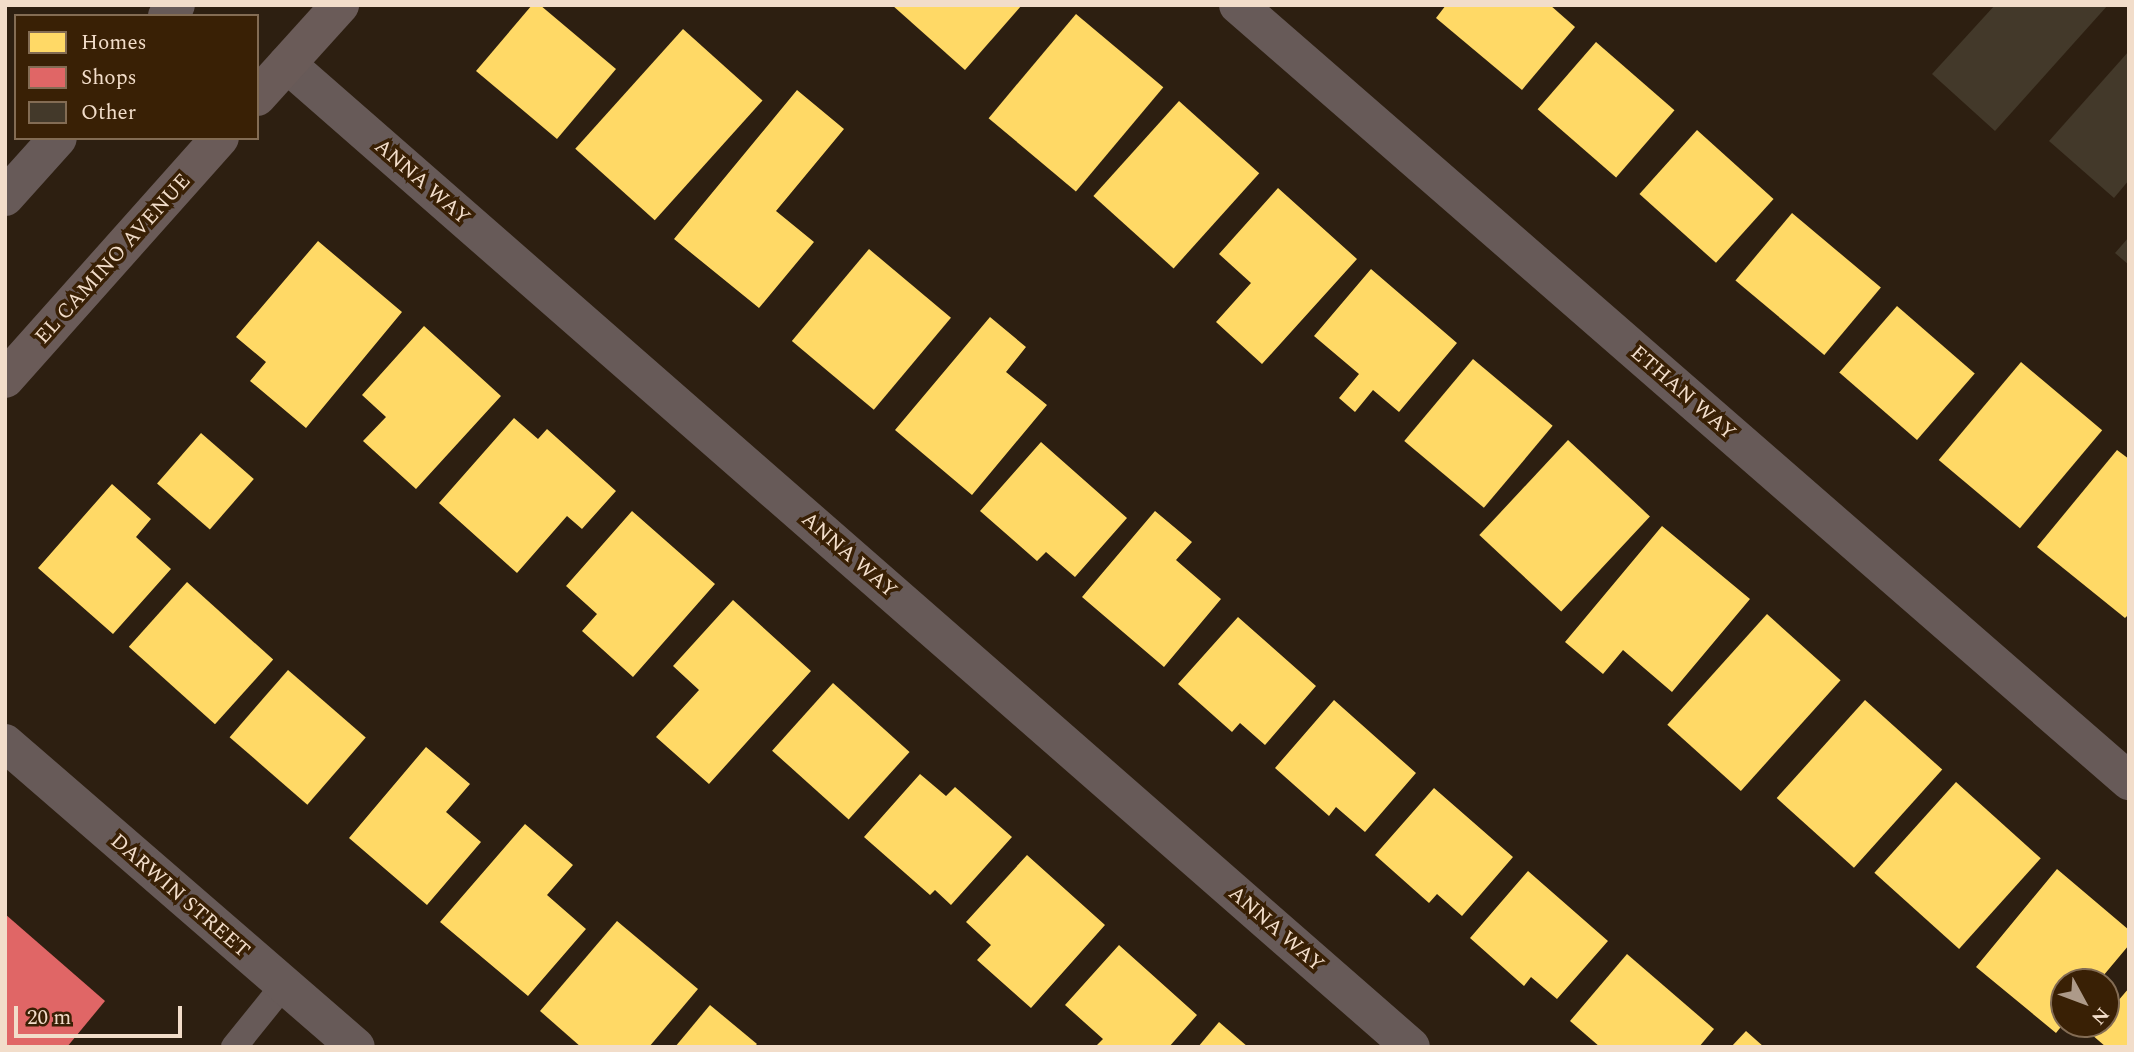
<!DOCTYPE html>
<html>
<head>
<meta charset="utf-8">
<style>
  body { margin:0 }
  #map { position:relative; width:2134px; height:1052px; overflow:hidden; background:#2d1f11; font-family:Spectral,serif }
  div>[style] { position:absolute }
  .homes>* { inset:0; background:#ffd966; transform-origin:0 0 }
  .shops>* { inset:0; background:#e06666 }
  .building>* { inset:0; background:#43392a }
  .lane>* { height:26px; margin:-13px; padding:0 13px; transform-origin:13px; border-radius:13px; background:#675a58 }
  .street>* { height:38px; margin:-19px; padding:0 19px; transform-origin:19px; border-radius:19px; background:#675a58 }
  .secondary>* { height:38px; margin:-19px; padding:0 19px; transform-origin:19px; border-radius:19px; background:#6a5b58 }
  span { translate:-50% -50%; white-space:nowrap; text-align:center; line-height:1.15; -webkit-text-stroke:7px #392005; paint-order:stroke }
  .street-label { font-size:21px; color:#f2ddca }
  .frame { position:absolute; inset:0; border:7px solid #f2ddca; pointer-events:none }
  .legend { position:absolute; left:14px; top:14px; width:245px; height:126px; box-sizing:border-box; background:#392005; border:2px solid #836c54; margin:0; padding:9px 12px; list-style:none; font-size:21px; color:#f2ddca }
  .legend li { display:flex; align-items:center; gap:14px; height:35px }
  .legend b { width:35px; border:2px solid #836c54 }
  .north { position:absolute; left:2050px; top:968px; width:70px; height:70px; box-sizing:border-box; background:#392005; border:2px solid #836c54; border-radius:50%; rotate:131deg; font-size:19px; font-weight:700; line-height:28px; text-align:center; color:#f2ddca }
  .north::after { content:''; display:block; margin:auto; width:24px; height:32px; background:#ad9a89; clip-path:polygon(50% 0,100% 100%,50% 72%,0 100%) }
  .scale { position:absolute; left:14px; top:1006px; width:168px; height:32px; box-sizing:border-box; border:4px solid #f2ddca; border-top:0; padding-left:9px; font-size:21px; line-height:24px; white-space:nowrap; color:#f2ddca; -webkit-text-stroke:5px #392005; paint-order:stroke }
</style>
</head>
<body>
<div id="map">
  <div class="homes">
    <i style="clip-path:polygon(532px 5px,540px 5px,616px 69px,557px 139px,476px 71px)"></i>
    <i style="clip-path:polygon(892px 5px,1022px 5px,965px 70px)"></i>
    <i style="clip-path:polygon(1446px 5px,1550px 5px,1575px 27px,1522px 90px,1436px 18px)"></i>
    <i style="left:1076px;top:14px;width:114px;height:136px;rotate:40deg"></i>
    <i style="left:683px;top:29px;width:107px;height:161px;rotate:42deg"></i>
    <i style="left:1596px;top:42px;width:104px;height:89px;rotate:41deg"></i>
    <i style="clip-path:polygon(797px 90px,844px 129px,776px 211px,814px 242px,759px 308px,674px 239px)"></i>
    <i style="left:1179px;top:101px;width:108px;height:128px;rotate:42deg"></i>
    <i style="left:1697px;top:130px;width:103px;height:86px;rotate:42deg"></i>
    <i style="clip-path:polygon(1278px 188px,1357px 259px,1262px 364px,1216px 322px,1251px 283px,1219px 254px)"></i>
    <i style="left:1792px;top:213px;width:116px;height:88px;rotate:40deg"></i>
    <i style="clip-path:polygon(318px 241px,402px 312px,306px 428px,250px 381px,266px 362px,236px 337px)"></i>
    <i style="left:869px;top:249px;width:107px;height:120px;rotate:40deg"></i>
    <i style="clip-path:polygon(1371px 269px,1457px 343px,1399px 412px,1373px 390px,1355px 412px,1339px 398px,1359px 374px,1314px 336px)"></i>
    <i style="left:1897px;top:306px;width:103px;height:88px;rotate:41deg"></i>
    <i style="clip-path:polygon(990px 317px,1026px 347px,1006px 372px,1047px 405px,972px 495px,895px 430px)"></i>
    <i style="clip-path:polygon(424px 326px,501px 396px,416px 489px,363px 441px,386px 417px,362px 395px)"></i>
    <i style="left:1473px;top:359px;width:104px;height:107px;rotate:40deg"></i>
    <i style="left:2021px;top:362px;width:106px;height:128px;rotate:40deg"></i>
    <i style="clip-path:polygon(514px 418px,538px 439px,547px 429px,616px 491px,582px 529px,567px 516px,517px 573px,439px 503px)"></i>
    <i style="left:201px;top:433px;width:70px;height:67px;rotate:41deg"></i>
    <i style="left:1568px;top:440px;width:112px;height:130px;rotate:43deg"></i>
    <i style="clip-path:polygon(1041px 442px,1127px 518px,1075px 577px,1046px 552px,1037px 561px,980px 511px)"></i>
    <i style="clip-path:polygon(2117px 450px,2129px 459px,2129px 614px,2125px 618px,2037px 547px)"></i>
    <i style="clip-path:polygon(112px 484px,151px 519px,136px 537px,171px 569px,113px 634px,38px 568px)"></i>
    <i style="clip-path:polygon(632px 511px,715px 584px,633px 677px,582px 631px,597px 614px,566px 586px)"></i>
    <i style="clip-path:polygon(1155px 511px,1192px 542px,1176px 560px,1221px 599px,1164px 667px,1082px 597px)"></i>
    <i style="clip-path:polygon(1662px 526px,1750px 599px,1672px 692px,1623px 650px,1603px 674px,1565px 642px)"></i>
    <i style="left:187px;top:582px;width:116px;height:87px;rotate:42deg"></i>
    <i style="clip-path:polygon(733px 600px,811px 671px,709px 784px,656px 737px,699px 690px,673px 666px)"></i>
    <i style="left:1767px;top:614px;width:99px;height:149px;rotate:42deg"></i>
    <i style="clip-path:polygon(1238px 617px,1316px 686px,1265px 745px,1240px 723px,1232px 732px,1178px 684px)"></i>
    <i style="left:288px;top:670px;width:103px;height:89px;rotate:41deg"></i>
    <i style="left:833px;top:683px;width:103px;height:91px;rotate:42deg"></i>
    <i style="clip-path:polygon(1334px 700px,1416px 773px,1365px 832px,1336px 807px,1329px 816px,1275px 768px)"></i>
    <i style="left:1865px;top:700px;width:104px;height:132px;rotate:42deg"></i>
    <i style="clip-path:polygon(426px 747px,470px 784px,446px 812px,481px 842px,427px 905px,349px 838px)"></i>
    <i style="clip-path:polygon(920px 774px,946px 796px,955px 787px,1012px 837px,951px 905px,935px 890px,930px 895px,864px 837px)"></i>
    <i style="left:1956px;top:782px;width:114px;height:122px;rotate:42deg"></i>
    <i style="clip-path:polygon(1434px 788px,1513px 857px,1462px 916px,1437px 894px,1429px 903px,1375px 855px)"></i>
    <i style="clip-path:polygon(525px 824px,573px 865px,547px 895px,586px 929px,528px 996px,440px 922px)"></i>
    <i style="clip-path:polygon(1027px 855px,1105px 925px,1031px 1008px,977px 960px,991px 945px,966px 922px)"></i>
    <i style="clip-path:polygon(2057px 869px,2129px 930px,2129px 945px,2098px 982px,2064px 982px,2064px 1023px,2056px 1033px,1976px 967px)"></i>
    <i style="clip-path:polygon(1528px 871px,1608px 941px,1557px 999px,1531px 977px,1524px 986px,1470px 938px)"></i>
    <i style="clip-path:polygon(617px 921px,698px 989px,649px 1047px,581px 1047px,540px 1011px)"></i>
    <i style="clip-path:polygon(1119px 945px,1197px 1015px,1169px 1047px,1095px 1047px,1103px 1039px,1065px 1005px)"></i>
    <i style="clip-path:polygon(1627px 954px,1714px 1029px,1699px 1047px,1600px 1047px,1570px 1021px)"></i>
    <i style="clip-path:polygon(2129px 988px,2129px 1047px,2106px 1047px,2091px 1034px,2099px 1024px,2106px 1024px,2106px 1015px)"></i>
    <i style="clip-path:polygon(710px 1005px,757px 1044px,754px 1047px,675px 1047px)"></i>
    <i style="clip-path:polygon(1219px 1022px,1248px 1047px,1198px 1047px)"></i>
    <i style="clip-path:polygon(1746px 1031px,1764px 1047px,1731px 1047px)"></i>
  </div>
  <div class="shops">
    <i style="clip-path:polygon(5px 914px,105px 1001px,67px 1047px,5px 1047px)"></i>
  </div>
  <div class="building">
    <i style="clip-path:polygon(1995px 5px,2108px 5px,1995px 131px,1932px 74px)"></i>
    <i style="clip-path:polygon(2129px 51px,2129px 180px,2114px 198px,2049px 141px)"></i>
    <i style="clip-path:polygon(2129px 237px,2129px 265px,2115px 253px)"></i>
  </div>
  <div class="lane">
    <i style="left:234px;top:1047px;width:78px;rotate:-51.2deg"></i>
  </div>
  <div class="street">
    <i style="left:1238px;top:5px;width:1182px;rotate:41.05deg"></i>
    <i style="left:167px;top:16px;width:14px;rotate:-51deg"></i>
    <i style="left:287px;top:64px;width:1493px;rotate:41.17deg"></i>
    <i style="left:5px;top:197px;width:79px;rotate:-48.1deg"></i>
    <i style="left:5px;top:743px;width:464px;rotate:40.9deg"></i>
  </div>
  <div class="secondary">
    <i style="left:257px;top:97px;width:124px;rotate:-47.9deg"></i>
    <i style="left:5px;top:379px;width:323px;rotate:-48.3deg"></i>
  </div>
  <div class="street-label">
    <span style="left:422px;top:182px;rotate:41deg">ANNA WAY</span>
    <span style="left:113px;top:259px;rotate:-48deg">EL CAMINO AVENUE</span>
    <span style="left:1683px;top:393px;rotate:41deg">ETHAN WAY</span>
    <span style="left:849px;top:555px;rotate:41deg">ANNA WAY</span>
    <span style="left:180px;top:896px;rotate:41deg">DARWIN STREET</span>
    <span style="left:1276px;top:929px;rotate:41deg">ANNA WAY</span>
  </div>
  <div class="frame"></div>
  <ul class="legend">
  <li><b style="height:19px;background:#ffd966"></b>Homes</li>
  <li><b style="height:19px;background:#e06666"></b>Shops</li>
  <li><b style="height:19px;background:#43392a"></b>Other</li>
  </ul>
  <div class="north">N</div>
  <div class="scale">20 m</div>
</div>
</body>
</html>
